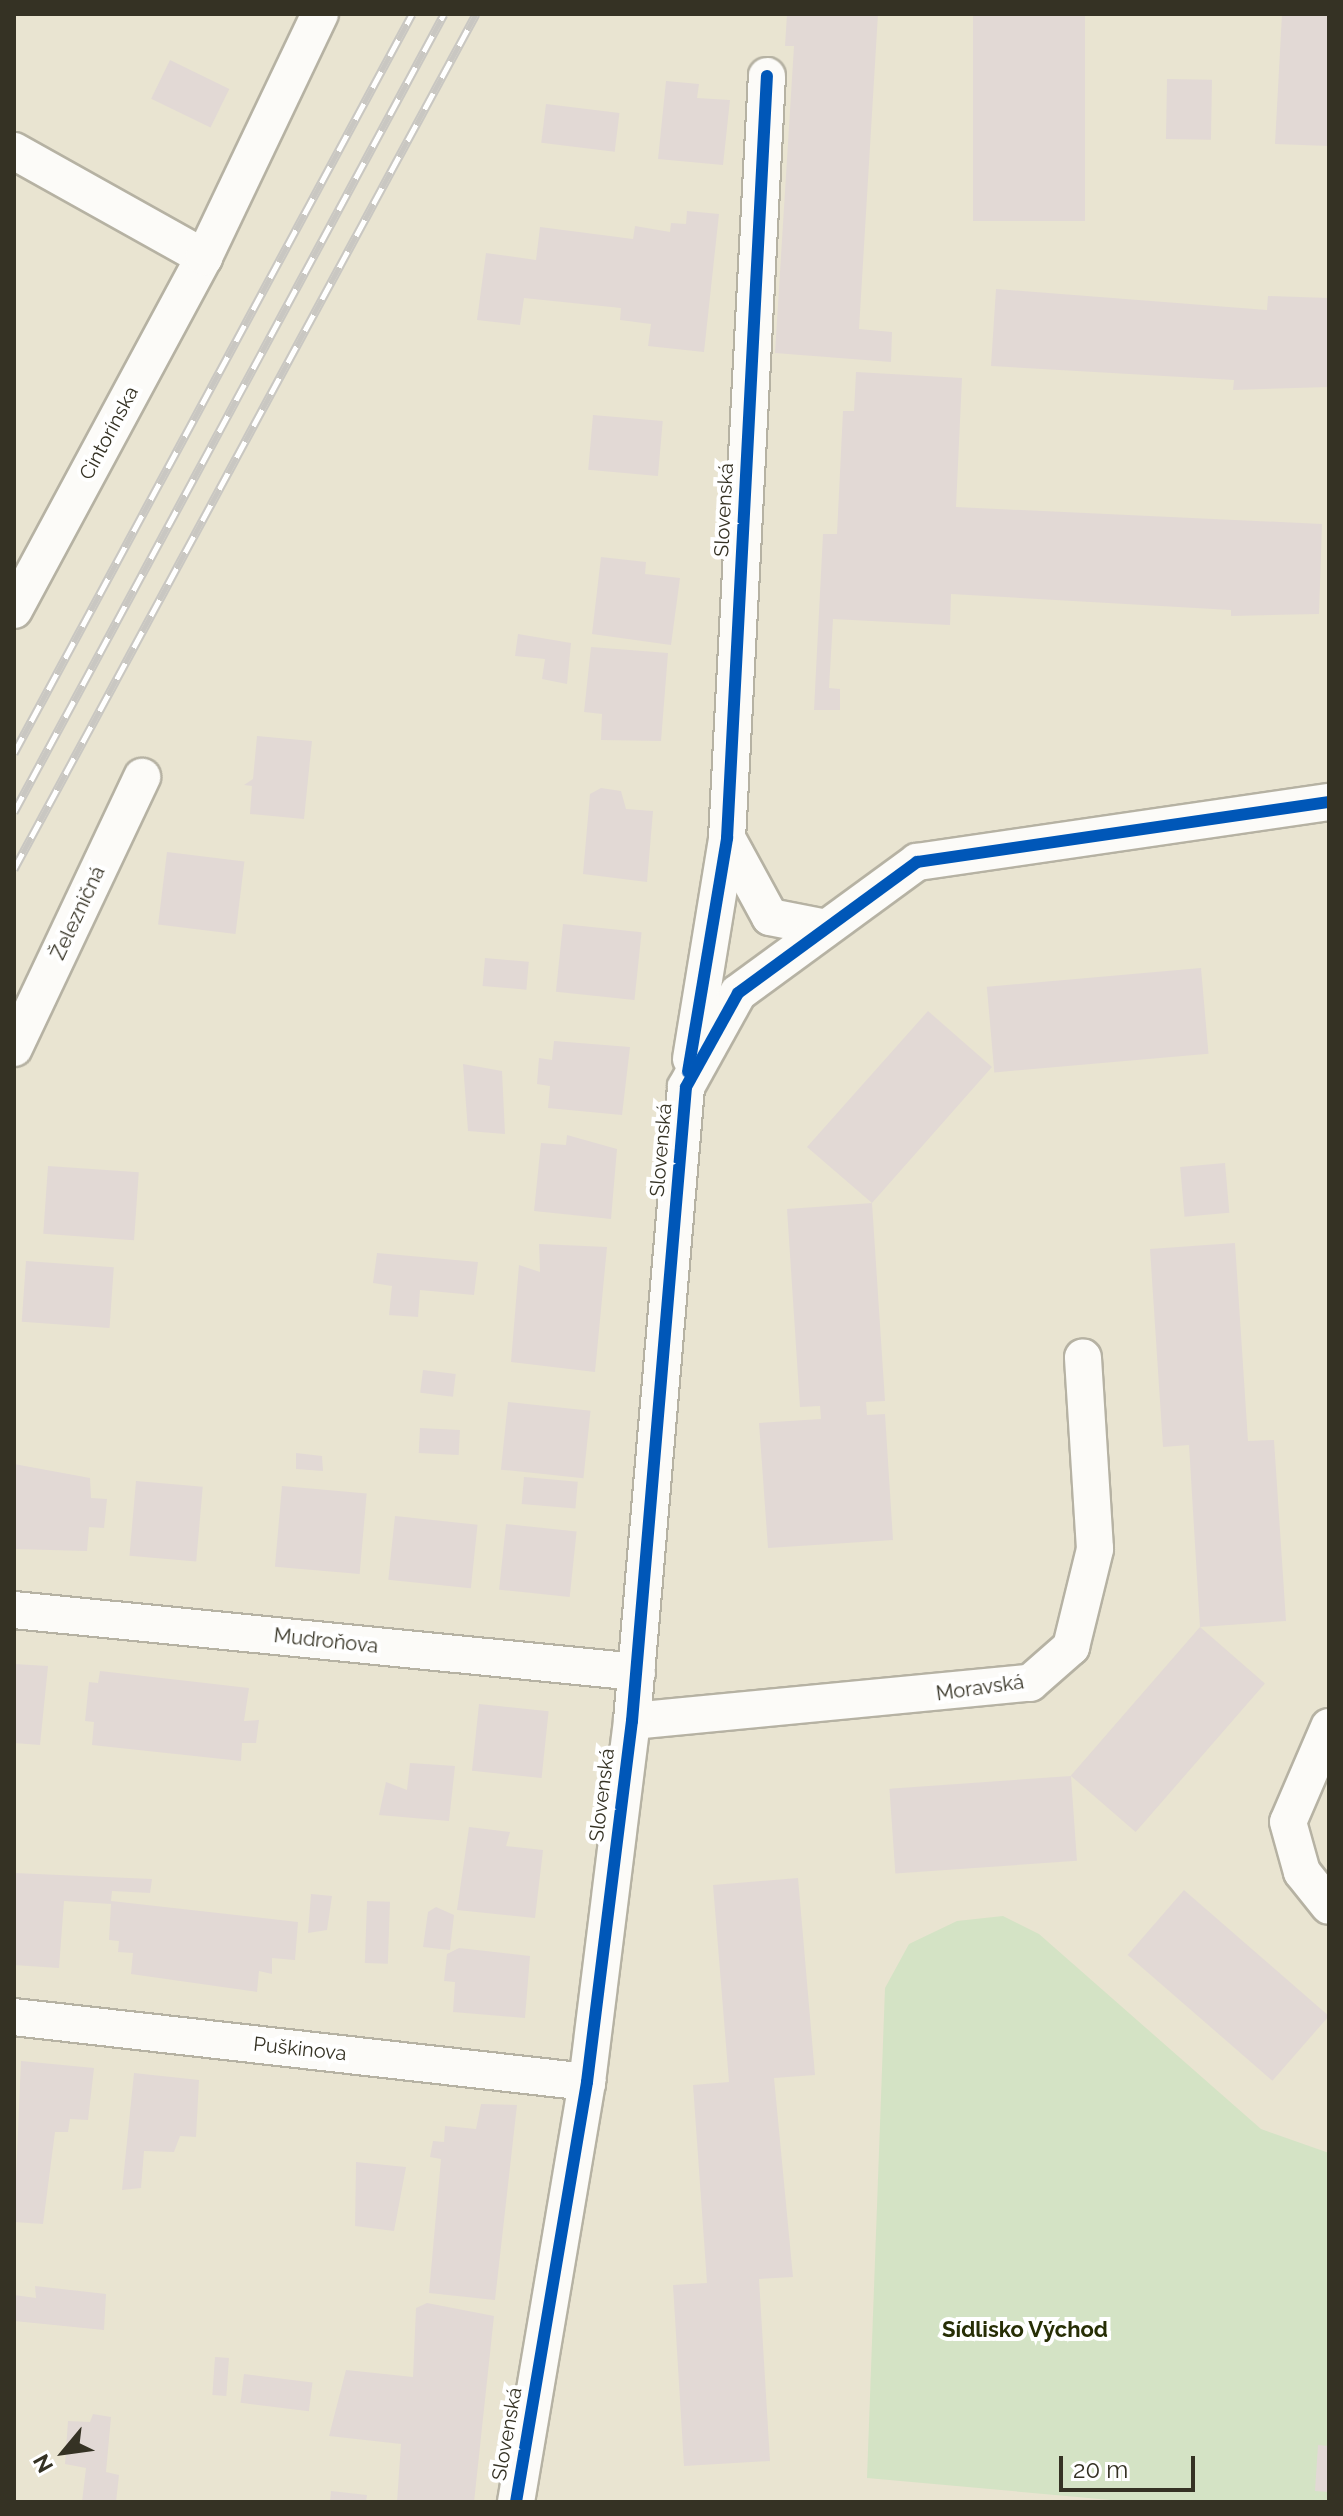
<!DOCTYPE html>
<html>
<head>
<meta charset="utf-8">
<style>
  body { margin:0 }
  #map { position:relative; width:1343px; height:2516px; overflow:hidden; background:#e9e4d1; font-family:Raleway,sans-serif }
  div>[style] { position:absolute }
  .green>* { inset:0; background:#d4e3c5 }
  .building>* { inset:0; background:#e2d9d5; transform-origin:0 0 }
  .roads { filter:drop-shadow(2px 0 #b6b2a3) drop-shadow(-2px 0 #b6b2a3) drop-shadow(0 2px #b6b2a3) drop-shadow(0 -2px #b6b2a3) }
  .street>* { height:36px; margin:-18px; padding:0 18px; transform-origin:18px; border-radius:18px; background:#fcfbf8 }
  .rail>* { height:9px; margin-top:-4.5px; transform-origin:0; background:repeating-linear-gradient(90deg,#fff 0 18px,#c9c7c2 0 36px); box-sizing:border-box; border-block:2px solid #c9c7c2 }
  .cycleway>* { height:12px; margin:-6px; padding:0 6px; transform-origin:6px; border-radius:6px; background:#0057b8 }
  span { translate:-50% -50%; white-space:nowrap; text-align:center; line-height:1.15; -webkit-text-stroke:8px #fff; paint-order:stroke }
  .street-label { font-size:20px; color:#353224 }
  .neighbourhood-label { font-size:22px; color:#272e05; font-weight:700 }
  .frame { position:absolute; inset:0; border:16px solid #353224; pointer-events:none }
  .north { position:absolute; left:24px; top:2412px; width:80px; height:80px; -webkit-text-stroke:6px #fff; paint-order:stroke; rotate:241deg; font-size:22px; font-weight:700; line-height:32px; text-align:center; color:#353224 }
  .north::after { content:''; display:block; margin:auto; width:28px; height:36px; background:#353224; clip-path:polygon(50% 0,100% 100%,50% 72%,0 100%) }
  .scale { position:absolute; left:1059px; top:2456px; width:136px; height:36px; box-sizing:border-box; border:4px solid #353224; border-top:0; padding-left:10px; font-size:24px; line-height:28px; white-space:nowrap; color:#353224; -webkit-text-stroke:6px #fff; paint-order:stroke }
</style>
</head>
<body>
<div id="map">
  <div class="green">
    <i style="clip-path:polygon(1003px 1916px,1039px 1934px,1261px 2129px,1329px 2153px,1329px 2502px,1133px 2502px,867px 2478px,885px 1988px,909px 1944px,957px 1921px)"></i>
  </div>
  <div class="building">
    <i style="clip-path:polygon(787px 14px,878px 14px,859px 329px,892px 332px,891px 362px,775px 353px,794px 46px,785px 46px)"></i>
    <i style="left:973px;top:14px;width:112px;height:207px"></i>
    <i style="clip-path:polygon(1282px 14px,1329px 14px,1329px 146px,1275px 144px)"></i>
    <i style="left:170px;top:60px;width:66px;height:43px;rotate:26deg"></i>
    <i style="left:1167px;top:79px;width:45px;height:60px;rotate:1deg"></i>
    <i style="clip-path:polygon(666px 81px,699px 84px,697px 98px,730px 100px,723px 165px,658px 159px)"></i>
    <i style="left:546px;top:104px;width:74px;height:39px;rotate:7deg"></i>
    <i style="clip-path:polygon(687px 211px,719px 214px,704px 352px,648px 346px,651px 324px,620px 320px,621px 308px,524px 298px,520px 325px,477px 320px,486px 253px,536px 260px,540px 227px,633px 239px,635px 226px,670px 232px,671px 223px,686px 224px)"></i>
    <i style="clip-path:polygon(996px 289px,1267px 310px,1268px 296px,1329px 298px,1329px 387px,1233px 390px,1234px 380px,991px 366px)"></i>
    <i style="clip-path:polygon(856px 372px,962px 378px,956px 507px,1322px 524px,1319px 614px,1231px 616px,1231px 610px,951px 594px,950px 625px,833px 619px,829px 688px,840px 689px,840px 710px,814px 710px,823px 534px,837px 534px,843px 411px,854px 411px)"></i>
    <i style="left:593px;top:415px;width:70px;height:55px;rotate:5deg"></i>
    <i style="clip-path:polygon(601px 557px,646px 562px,645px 574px,680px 578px,671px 645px,592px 634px)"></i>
    <i style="clip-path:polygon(518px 634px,571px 643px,567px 684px,542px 679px,545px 659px,515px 656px)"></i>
    <i style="clip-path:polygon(591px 647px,668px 653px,661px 741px,601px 740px,602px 714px,584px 712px)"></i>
    <i style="clip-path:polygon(257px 736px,312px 741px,304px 819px,250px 814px,252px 786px,244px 785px,253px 779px)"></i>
    <i style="clip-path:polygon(601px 788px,621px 791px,626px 809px,653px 811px,647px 882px,583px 874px,590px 794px)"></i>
    <i style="left:167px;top:852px;width:78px;height:73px;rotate:7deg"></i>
    <i style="left:563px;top:924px;width:79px;height:68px;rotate:6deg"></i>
    <i style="left:485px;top:958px;width:44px;height:28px;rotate:5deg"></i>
    <i style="left:1201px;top:968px;width:86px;height:215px;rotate:85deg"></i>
    <i style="clip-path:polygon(928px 1011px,992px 1067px,872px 1203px,885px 1401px,866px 1402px,867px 1415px,885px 1414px,893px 1540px,768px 1548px,759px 1423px,821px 1419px,820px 1406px,800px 1407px,787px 1209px,872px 1203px,807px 1147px)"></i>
    <i style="clip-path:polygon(554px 1041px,630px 1047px,622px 1115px,548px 1108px,550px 1086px,537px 1084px,539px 1058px,552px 1060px)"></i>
    <i style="clip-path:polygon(463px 1064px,502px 1071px,505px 1134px,468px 1131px)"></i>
    <i style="clip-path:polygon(567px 1135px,617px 1149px,611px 1219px,534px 1211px,541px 1143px,566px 1145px)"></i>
    <i style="left:1225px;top:1163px;width:50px;height:45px;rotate:85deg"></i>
    <i style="left:48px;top:1166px;width:91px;height:68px;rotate:4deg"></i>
    <i style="clip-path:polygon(1235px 1243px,1248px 1441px,1274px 1440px,1286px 1621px,1200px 1627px,1189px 1445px,1163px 1447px,1150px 1249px)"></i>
    <i style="clip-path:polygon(539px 1244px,607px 1247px,595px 1372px,511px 1362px,519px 1265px,540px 1272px)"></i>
    <i style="clip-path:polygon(377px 1253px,478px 1262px,474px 1295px,420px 1290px,418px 1317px,389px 1315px,392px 1286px,373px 1283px)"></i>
    <i style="left:26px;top:1261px;width:88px;height:61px;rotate:4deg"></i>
    <i style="left:423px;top:1370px;width:33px;height:23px;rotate:7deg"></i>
    <i style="left:508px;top:1402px;width:83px;height:68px;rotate:6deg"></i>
    <i style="left:420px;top:1428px;width:40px;height:25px;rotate:3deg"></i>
    <i style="clip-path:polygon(296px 1453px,322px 1456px,323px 1471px,296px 1469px)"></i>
    <i style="clip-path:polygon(14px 1464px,90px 1478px,91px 1498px,107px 1499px,104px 1528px,89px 1527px,87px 1551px,14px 1549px)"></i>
    <i style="left:524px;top:1477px;width:54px;height:27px;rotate:5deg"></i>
    <i style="left:136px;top:1481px;width:67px;height:75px;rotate:5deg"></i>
    <i style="left:282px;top:1486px;width:85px;height:81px;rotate:5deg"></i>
    <i style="left:395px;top:1516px;width:83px;height:64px;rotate:6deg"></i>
    <i style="left:506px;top:1524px;width:71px;height:66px;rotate:6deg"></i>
    <i style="left:1200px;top:1627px;width:86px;height:197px;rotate:41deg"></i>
    <i style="clip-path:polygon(14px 1664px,48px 1666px,40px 1745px,14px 1743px)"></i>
    <i style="clip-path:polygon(100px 1671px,249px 1688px,244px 1721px,259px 1720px,256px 1743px,242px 1743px,241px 1761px,92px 1745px,94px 1722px,85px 1721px,89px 1682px,98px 1683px)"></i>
    <i style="left:479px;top:1704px;width:70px;height:67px;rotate:6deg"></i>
    <i style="clip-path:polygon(410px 1763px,455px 1766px,449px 1821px,379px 1815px,386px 1782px,407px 1790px)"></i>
    <i style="left:1071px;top:1776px;width:85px;height:182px;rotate:86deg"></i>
    <i style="clip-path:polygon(469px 1827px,510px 1832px,506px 1846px,543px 1850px,535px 1918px,457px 1910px)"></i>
    <i style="clip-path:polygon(14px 1873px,152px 1879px,150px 1893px,112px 1891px,111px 1901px,298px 1922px,295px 1960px,272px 1958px,272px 1974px,259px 1971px,257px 1992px,131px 1974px,133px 1953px,118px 1952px,119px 1941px,109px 1940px,111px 1904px,64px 1901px,59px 1968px,14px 1965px)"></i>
    <i style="clip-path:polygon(798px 1878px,815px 2075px,774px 2078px,793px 2277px,759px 2279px,770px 2461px,684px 2466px,673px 2285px,707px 2283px,693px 2085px,729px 2082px,713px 1885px)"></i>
    <i style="left:1184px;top:1890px;width:192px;height:86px;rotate:41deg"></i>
    <i style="clip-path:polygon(311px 1894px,332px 1896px,327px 1930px,308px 1933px)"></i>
    <i style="left:367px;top:1901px;width:23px;height:62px;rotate:2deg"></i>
    <i style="clip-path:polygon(436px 1907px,454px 1915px,450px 1950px,423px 1947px,428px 1912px)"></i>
    <i style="clip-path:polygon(459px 1948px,530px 1956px,525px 2018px,453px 2012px,455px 1982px,444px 1981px,447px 1954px)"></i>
    <i style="clip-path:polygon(21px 2061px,94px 2068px,88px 2120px,70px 2119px,68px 2132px,55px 2132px,43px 2224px,14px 2222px)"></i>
    <i style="clip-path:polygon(134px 2073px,199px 2080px,196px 2137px,180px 2136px,174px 2152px,144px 2151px,141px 2188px,122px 2190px)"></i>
    <i style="clip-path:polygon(481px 2104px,517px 2105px,495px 2300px,429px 2293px,441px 2159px,430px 2157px,433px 2141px,444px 2142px,445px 2126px,476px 2129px)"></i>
    <i style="clip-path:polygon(356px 2162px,406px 2167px,394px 2231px,355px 2226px)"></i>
    <i style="clip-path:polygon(35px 2286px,106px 2294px,104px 2330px,14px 2321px,14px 2295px,36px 2298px)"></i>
    <i style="clip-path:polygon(427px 2303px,494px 2316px,474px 2502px,397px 2502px,401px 2444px,329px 2436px,346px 2370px,413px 2377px,416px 2308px)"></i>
    <i style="left:215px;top:2357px;width:14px;height:38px;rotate:4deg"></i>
    <i style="left:244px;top:2374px;width:69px;height:29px;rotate:7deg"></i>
    <i style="clip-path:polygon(93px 2414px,111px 2417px,106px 2472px,119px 2475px,116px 2502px,82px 2502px,86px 2468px,65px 2464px,68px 2421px,90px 2422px)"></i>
    <i style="clip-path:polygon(1318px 2445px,1329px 2446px,1329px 2492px,1315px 2491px)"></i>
    <i style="clip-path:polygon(331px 2491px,367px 2495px,366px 2502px,330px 2502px)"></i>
  </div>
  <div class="roads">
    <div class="street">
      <i style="left:14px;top:151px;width:218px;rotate:29.2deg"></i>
      <i style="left:14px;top:610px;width:401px;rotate:-61.7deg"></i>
      <i style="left:204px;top:257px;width:269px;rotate:-64.5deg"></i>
      <i style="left:727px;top:838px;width:90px;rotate:61.4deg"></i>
      <i style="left:770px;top:917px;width:52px;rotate:11.1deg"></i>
      <i style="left:14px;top:1048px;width:300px;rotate:-64.7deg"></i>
      <i style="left:691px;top:1059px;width:224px;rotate:-80.7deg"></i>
      <i style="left:727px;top:838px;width:763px;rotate:-87deg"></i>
      <i style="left:14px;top:1610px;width:626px;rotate:5.68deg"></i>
      <i style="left:632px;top:1721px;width:400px;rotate:-5.5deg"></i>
      <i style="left:1030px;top:1683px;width:55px;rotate:-41.3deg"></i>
      <i style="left:1071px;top:1647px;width:101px;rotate:-76.2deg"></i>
      <i style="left:1095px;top:1549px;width:192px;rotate:-93.6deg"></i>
      <i style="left:1329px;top:1727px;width:103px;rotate:113.3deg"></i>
      <i style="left:1288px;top:1822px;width:52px;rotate:74.4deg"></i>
      <i style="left:1302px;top:1872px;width:43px;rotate:51.5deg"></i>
      <i style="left:14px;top:2017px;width:577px;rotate:6.47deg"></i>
      <i style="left:516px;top:2502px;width:426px;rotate:-80.4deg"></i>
      <i style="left:587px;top:2082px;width:364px;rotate:-82.9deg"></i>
      <i style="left:632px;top:1721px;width:636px;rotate:-85.13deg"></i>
      <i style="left:686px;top:1087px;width:107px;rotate:-61deg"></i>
      <i style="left:738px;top:993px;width:222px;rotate:-36.2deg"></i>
      <i style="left:917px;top:862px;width:416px;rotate:-8.3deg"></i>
    </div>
  </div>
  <div class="rail">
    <i style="left:14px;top:753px;width:839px;rotate:-61.69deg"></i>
    <i style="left:14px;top:812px;width:906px;rotate:-61.68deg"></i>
    <i style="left:14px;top:869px;width:972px;rotate:-61.62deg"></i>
  </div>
  <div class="cycleway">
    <i style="left:688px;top:1072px;width:237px;rotate:-80.5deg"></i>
    <i style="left:727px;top:838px;width:763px;rotate:-87deg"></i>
    <i style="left:516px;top:2502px;width:426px;rotate:-80.4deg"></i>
    <i style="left:587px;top:2082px;width:364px;rotate:-82.9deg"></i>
    <i style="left:632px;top:1721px;width:636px;rotate:-85.13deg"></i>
    <i style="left:686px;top:1087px;width:107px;rotate:-61deg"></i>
    <i style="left:738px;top:993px;width:222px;rotate:-36.2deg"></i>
    <i style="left:917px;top:862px;width:416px;rotate:-8.3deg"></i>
  </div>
  <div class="street-label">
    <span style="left:109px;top:433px;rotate:-62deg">Cintorínska</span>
    <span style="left:724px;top:510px;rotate:-87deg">Slovenská</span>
    <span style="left:78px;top:913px;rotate:-65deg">Železničná</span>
    <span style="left:661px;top:1150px;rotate:-85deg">Slovenská</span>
    <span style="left:326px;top:1641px;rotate:6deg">Mudroňova</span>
    <span style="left:980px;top:1688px;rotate:-8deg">Moravská</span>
    <span style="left:602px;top:1795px;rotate:-83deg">Slovenská</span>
    <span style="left:300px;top:2049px;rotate:6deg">Puškinova</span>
    <span style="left:507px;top:2434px;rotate:-80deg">Slovenská</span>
  </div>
  <div class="neighbourhood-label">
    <span style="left:1025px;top:2330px">Sídlisko Východ</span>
  </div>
  <div class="frame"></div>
  <div class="north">N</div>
  <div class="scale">20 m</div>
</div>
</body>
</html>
